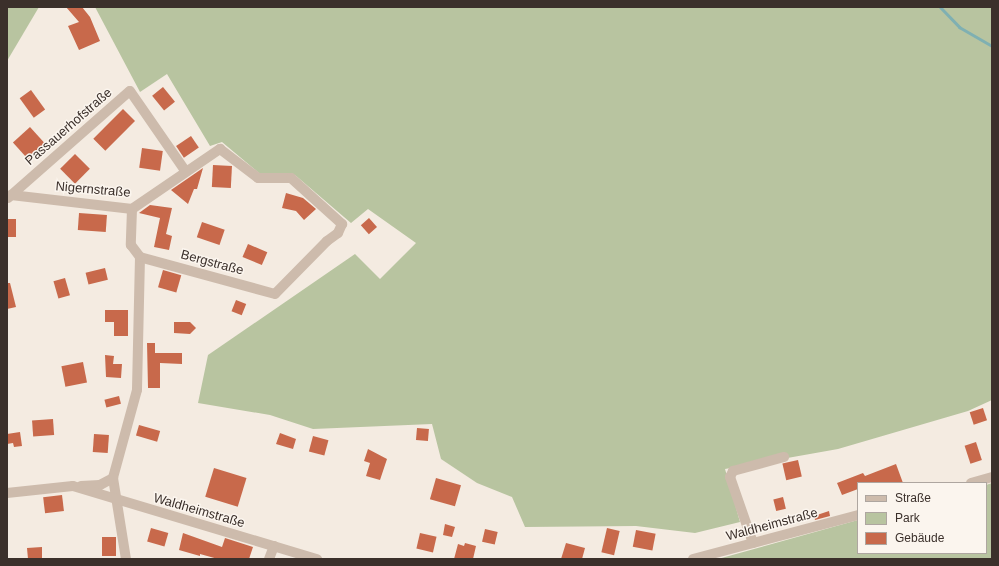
<!DOCTYPE html>
<html>
<head>
<meta charset="utf-8">
<style>
  body { margin:0 }
  #map { position:relative; width:999px; height:566px; overflow:hidden; background:#f4ebe1; font-family:Helvetica,sans-serif }
  div>[style] { position:absolute }
  .green>* { inset:0; background:#b8c4a0 }
  .stream>* { height:3px; margin:-1.5px; padding:0 1.5px; transform-origin:1.5px; border-radius:1.5px; background:#7fb0b2 }
  .building>* { inset:0; background:#c8694b; transform-origin:0 0 }
  .minor>* { height:10px; margin:-5px; padding:0 5px; transform-origin:5px; border-radius:5px; background:#cdbbac }
  span { translate:-50% -50%; white-space:nowrap; text-align:center; line-height:1.15; -webkit-text-stroke:3px #fbf5ee; paint-order:stroke }
  .street-label { font-size:13px; color:#3b302b }
  .frame { position:absolute; inset:0; border:8px solid #3b302b; pointer-events:none }
  .legend { position:absolute; left:857px; top:482px; width:130px; height:72px; box-sizing:border-box; background:#fbf5ee; border:1px solid #aea6a0; margin:0; padding:5px 7px; list-style:none; font-size:12px; color:#3b302b }
  .legend li { display:flex; align-items:center; gap:8px; height:20px }
  .legend b { width:20px; border:1px solid #aea6a0 }
</style>
</head>
<body>
<div id="map">
  <div class="green">
    <i style="clip-path:polygon(7px 7px,39px 7px,7px 61px)"></i>
    <i style="clip-path:polygon(95px 7px,992px 7px,992px 400px,968px 411px,838px 449px,725px 469px,740px 522px,695px 533px,636px 526px,525px 527px,512px 497px,477px 483px,441px 459px,432px 424px,313px 429px,270px 415px,198px 403px,208px 355px,355px 254px,380px 279px,416px 243px,368px 209px,351px 223px,295px 175px,259px 173px,222px 142px,210px 146px,167px 74px,140px 92px)"></i>
    <i style="clip-path:polygon(992px 483px,992px 559px,718px 559px,858px 520px,858px 553px,986px 553px,986px 485px)"></i>
  </div>
  <div class="stream">
    <i style="left:940px;top:7px;width:28px;rotate:46deg"></i>
    <i style="left:959px;top:27px;width:38px;rotate:30deg"></i>
  </div>
  <div class="building">
    <i style="clip-path:polygon(66px 7px,82px 7px,90px 17px,100px 41px,79px 50px,68px 26px,79px 22px)"></i>
    <i style="left:163px;top:87px;width:19px;height:14px;rotate:51deg"></i>
    <i style="left:31px;top:90px;width:24px;height:14px;rotate:54deg"></i>
    <i style="left:123px;top:109px;width:17px;height:42px;rotate:45deg"></i>
    <i style="left:30px;top:127px;width:24px;height:23px;rotate:48deg"></i>
    <i style="left:191px;top:136px;width:14px;height:18px;rotate:56deg"></i>
    <i style="left:142px;top:148px;width:21px;height:20px;rotate:8deg"></i>
    <i style="left:75px;top:154px;width:21px;height:21px;rotate:45deg"></i>
    <i style="left:213px;top:165px;width:19px;height:22px;rotate:3deg"></i>
    <i style="clip-path:polygon(203px 168px,197px 189px,194px 189px,188px 204px,171px 190px)"></i>
    <i style="clip-path:polygon(286px 193px,303px 198px,316px 209px,304px 220px,296px 211px,282px 208px)"></i>
    <i style="clip-path:polygon(150px 205px,172px 208px,166px 234px,172px 236px,169px 250px,154px 247px,160px 218px,139px 213px)"></i>
    <i style="left:79px;top:213px;width:28px;height:17px;rotate:4deg"></i>
    <i style="left:369px;top:218px;width:12px;height:11px;rotate:48deg"></i>
    <i style="left:7px;top:219px;width:9px;height:18px"></i>
    <i style="left:202px;top:222px;width:24px;height:16px;rotate:19deg"></i>
    <i style="left:248px;top:244px;width:21px;height:14px;rotate:23deg"></i>
    <i style="left:105px;top:268px;width:12px;height:20px;rotate:76deg"></i>
    <i style="left:163px;top:270px;width:19px;height:18px;rotate:16deg"></i>
    <i style="left:65px;top:278px;width:18px;height:12px;rotate:74deg"></i>
    <i style="clip-path:polygon(7px 283px,10px 283px,16px 307px,7px 309px)"></i>
    <i style="left:236px;top:300px;width:11px;height:12px;rotate:22deg"></i>
    <i style="clip-path:polygon(105px 310px,128px 310px,128px 336px,114px 336px,114px 322px,105px 322px)"></i>
    <i style="clip-path:polygon(174px 322px,190px 322px,196px 328px,190px 334px,174px 333px)"></i>
    <i style="clip-path:polygon(147px 343px,155px 343px,155px 353px,182px 353px,182px 364px,160px 363px,160px 388px,148px 388px)"></i>
    <i style="clip-path:polygon(105px 355px,114px 356px,113px 364px,122px 364px,121px 378px,106px 377px)"></i>
    <i style="left:83px;top:362px;width:21px;height:22px;rotate:79deg"></i>
    <i style="left:119px;top:396px;width:8px;height:15px;rotate:76deg"></i>
    <i style="left:983px;top:408px;width:13px;height:14px;rotate:72deg"></i>
    <i style="left:53px;top:419px;width:16px;height:21px;rotate:86deg"></i>
    <i style="left:139px;top:425px;width:22px;height:11px;rotate:16deg"></i>
    <i style="left:417px;top:428px;width:12px;height:12px;rotate:5deg"></i>
    <i style="clip-path:polygon(20px 432px,22px 446px,14px 447px,13px 443px,7px 444px,7px 434px)"></i>
    <i style="clip-path:polygon(280px 433px,296px 439px,293px 449px,276px 444px)"></i>
    <i style="left:94px;top:434px;width:15px;height:18px;rotate:4deg"></i>
    <i style="left:313px;top:436px;width:16px;height:16px;rotate:15deg"></i>
    <i style="left:976px;top:442px;width:19px;height:12px;rotate:72deg"></i>
    <i style="clip-path:polygon(368px 449px,387px 459px,380px 480px,366px 476px,370px 463px,364px 461px)"></i>
    <i style="left:798px;top:460px;width:17px;height:16px;rotate:77deg"></i>
    <i style="clip-path:polygon(896px 464px,903px 483px,858px 483px,858px 489px,842px 495px,837px 483px,863px 473px,865px 476px)"></i>
    <i style="left:214px;top:468px;width:34px;height:30px;rotate:17deg"></i>
    <i style="left:436px;top:478px;width:26px;height:22px;rotate:16deg"></i>
    <i style="left:62px;top:495px;width:16px;height:19px;rotate:83deg"></i>
    <i style="left:783px;top:497px;width:12px;height:10px;rotate:76deg"></i>
    <i style="clip-path:polygon(829px 511px,830px 516px,815px 520px,814px 516px)"></i>
    <i style="clip-path:polygon(445px 524px,455px 527px,452px 537px,443px 535px)"></i>
    <i style="left:151px;top:528px;width:18px;height:14px;rotate:16deg"></i>
    <i style="left:607px;top:528px;width:13px;height:25px;rotate:13deg"></i>
    <i style="left:485px;top:529px;width:13px;height:13px;rotate:13deg"></i>
    <i style="left:636px;top:530px;width:20px;height:17px;rotate:11deg"></i>
    <i style="clip-path:polygon(183px 533px,222px 547px,225px 538px,253px 547px,249px 559px,218px 559px,200px 554px,200px 556px,179px 550px)"></i>
    <i style="left:420px;top:533px;width:17px;height:16px;rotate:13deg"></i>
    <i style="left:102px;top:537px;width:14px;height:19px"></i>
    <i style="clip-path:polygon(465px 543px,476px 546px,473px 559px,454px 559px,458px 544px,464px 546px)"></i>
    <i style="clip-path:polygon(566px 543px,585px 548px,582px 559px,561px 559px)"></i>
    <i style="clip-path:polygon(42px 547px,42px 559px,28px 559px,27px 548px)"></i>
  </div>
  <div class="minor">
    <i style="left:11px;top:195px;width:122px;rotate:6.6deg"></i>
    <i style="left:132px;top:209px;width:107px;rotate:-34.3deg"></i>
    <i style="left:220px;top:149px;width:48px;rotate:37.3deg"></i>
    <i style="left:258px;top:178px;width:33px"></i>
    <i style="left:291px;top:178px;width:69px;rotate:42deg"></i>
    <i style="left:342px;top:224px;width:10px;rotate:114deg"></i>
    <i style="left:338px;top:233px;width:14px;rotate:144deg"></i>
    <i style="left:327px;top:241px;width:74px;rotate:134.5deg"></i>
    <i style="left:275px;top:294px;width:140px;rotate:-164.7deg"></i>
    <i style="left:140px;top:257px;width:133px;rotate:91.3deg"></i>
    <i style="left:137px;top:390px;width:91px;rotate:105.3deg"></i>
    <i style="left:113px;top:478px;width:82px;rotate:80.9deg"></i>
    <i style="left:8px;top:198px;width:162px;rotate:-41.3deg"></i>
    <i style="left:130px;top:91px;width:98px;rotate:55.3deg"></i>
    <i style="left:132px;top:209px;width:36px;rotate:92deg"></i>
    <i style="left:131px;top:245px;width:15px;rotate:53deg"></i>
    <i style="left:971px;top:483px;width:22px;rotate:-16deg"></i>
    <i style="left:81px;top:486px;width:19px;rotate:-3deg"></i>
    <i style="left:100px;top:485px;width:15px;rotate:-28deg"></i>
    <i style="left:7px;top:493px;width:66px;rotate:-6.1deg"></i>
    <i style="left:73px;top:486px;width:255px;rotate:16.7deg"></i>
    <i style="left:753px;top:543px;width:70px;rotate:-109.2deg"></i>
    <i style="left:730px;top:477px;width:7px;rotate:-63deg"></i>
    <i style="left:733px;top:471px;width:53px;rotate:-15.4deg"></i>
    <i style="left:269px;top:559px;width:14px;rotate:-69deg"></i>
    <i style="left:693px;top:559px;width:171px;rotate:-14.9deg"></i>
  </div>
  <div class="street-label">
    <span style="left:69px;top:127px;rotate:-41deg">Passauerhofstraße</span>
    <span style="left:93px;top:190px;rotate:5deg">Nigernstraße</span>
    <span style="left:212px;top:263px;rotate:15deg">Bergstraße</span>
    <span style="left:199px;top:511px;rotate:16deg">Waldheimstraße</span>
    <span style="left:772px;top:525px;rotate:-15deg">Waldheimstraße</span>
  </div>
  <div class="frame"></div>
  <ul class="legend">
  <li><b style="height:5px;background:#cdbbac"></b>Straße</li>
  <li><b style="height:11px;background:#b8c4a0"></b>Park</li>
  <li><b style="height:11px;background:#c8694b"></b>Gebäude</li>
  </ul>
</div>
</body>
</html>
